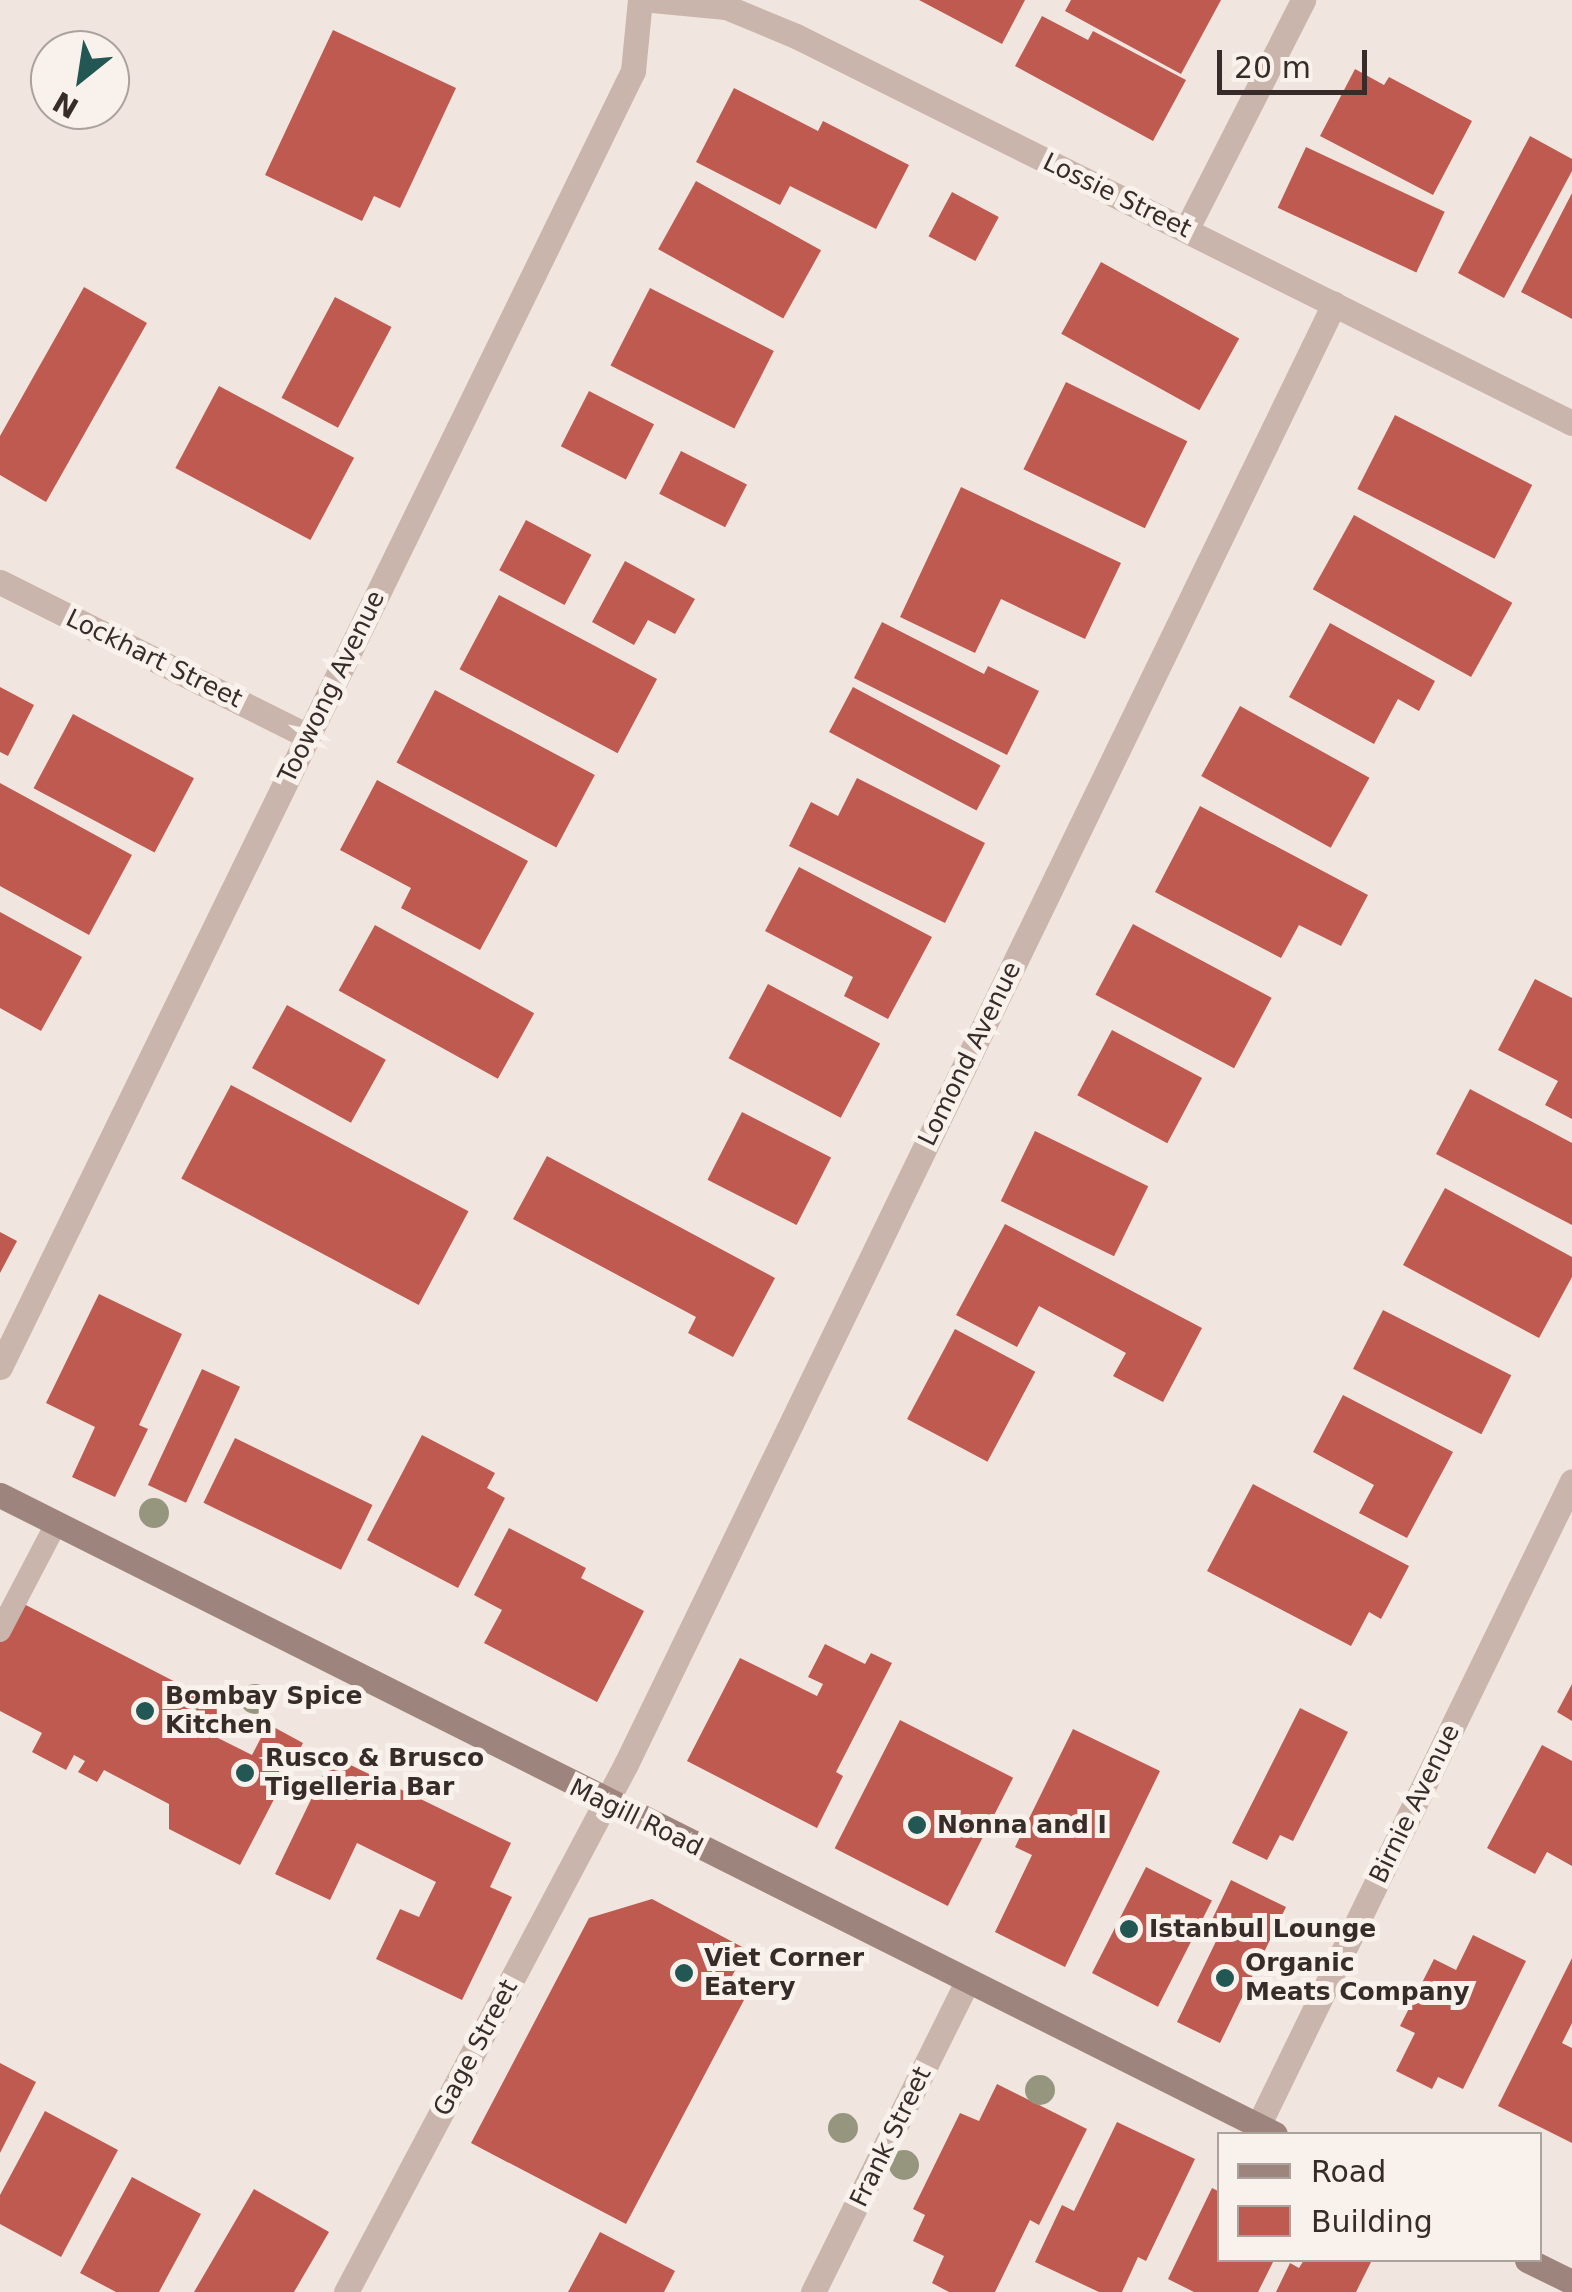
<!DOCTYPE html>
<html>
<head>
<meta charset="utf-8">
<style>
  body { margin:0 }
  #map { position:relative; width:1572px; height:2292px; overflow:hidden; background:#f1e6df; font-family:"DejaVu Sans",sans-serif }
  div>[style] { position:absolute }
  .building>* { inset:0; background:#bf5a50; transform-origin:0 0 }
  .lane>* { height:22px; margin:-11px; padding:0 11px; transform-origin:11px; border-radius:11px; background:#c9b5ab }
  .street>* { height:25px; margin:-12.5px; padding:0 12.5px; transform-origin:12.5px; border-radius:12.5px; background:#c9b5ab }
  .secondary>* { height:25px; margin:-12.5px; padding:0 12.5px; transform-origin:12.5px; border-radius:12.5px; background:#9d847d }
  .trees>* { width:30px; height:30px; margin:-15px; border-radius:50%; background:#96967e }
  .dots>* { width:28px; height:28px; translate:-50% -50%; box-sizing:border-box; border:5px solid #f9f1eb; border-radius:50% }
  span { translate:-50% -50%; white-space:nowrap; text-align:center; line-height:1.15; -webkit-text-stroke:10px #f9f1eb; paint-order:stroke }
  .street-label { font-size:25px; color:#372c2a }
  .poi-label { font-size:25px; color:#372c2a; font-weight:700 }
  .left { translate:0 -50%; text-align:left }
  .legend { position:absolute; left:1217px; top:2132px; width:325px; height:130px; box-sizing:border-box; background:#f9f1eb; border:2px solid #aba29e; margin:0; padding:12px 18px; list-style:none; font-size:30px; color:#372c2a }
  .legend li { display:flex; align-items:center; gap:20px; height:50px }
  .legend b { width:50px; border:2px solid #aba29e }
  .north { position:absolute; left:30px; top:30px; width:100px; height:100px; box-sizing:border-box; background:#f9f1eb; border:2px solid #aba29e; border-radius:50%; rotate:210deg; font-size:28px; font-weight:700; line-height:40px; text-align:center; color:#372c2a }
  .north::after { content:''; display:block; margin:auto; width:35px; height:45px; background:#225753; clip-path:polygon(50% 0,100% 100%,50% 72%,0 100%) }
  .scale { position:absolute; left:1217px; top:50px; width:150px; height:45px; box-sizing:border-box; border:5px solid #372c2a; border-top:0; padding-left:12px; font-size:30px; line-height:35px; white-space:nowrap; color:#372c2a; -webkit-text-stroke:8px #f9f1eb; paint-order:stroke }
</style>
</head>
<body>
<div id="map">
  <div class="building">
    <i style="clip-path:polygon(919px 0,1025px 0,1002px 44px)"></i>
    <i style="clip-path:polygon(1071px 0,1221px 0,1181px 74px,1065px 11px)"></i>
    <i style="clip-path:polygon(1042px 16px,1088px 40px,1093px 31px,1186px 80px,1153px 141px,1015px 66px)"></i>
    <i style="clip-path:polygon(333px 30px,456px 88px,400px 208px,374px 196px,362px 221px,265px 175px)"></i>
    <i style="clip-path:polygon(1355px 69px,1384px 85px,1389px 77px,1472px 121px,1433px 195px,1320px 136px)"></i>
    <i style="clip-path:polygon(734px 88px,818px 131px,823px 121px,909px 165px,876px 229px,790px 186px,780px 205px,696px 162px)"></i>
    <i style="clip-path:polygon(1530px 136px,1572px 159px,1572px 171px,1504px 298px,1458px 273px)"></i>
    <i style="left:1306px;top:147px;width:153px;height:67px;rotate:25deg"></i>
    <i style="left:696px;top:181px;width:143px;height:78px;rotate:29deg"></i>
    <i style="left:952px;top:192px;width:53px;height:50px;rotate:28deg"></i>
    <i style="clip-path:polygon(1572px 193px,1572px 319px,1521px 292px)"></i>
    <i style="left:1101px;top:262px;width:158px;height:82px;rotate:29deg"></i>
    <i style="clip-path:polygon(84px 287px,147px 323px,46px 502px,0 475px,0 436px)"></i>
    <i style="left:650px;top:288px;width:139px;height:87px;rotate:27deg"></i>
    <i style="left:335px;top:297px;width:64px;height:114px;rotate:28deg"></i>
    <i style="left:1066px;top:382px;width:135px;height:97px;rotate:26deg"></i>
    <i style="left:219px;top:386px;width:153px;height:93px;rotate:28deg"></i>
    <i style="left:589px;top:391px;width:73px;height:62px;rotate:27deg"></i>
    <i style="left:1395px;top:415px;width:154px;height:83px;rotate:27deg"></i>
    <i style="left:681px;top:451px;width:74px;height:48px;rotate:27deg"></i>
    <i style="clip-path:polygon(961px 487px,1121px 563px,1085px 639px,1001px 599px,975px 653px,900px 617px)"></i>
    <i style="left:1354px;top:515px;width:181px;height:85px;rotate:29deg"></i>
    <i style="left:526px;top:520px;width:74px;height:57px;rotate:28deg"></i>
    <i style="clip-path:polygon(625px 561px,695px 599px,675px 634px,648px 620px,634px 645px,592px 622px)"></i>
    <i style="left:499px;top:595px;width:179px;height:84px;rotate:28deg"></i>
    <i style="clip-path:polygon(882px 622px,984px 674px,988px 666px,1039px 691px,1007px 755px,854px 678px)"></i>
    <i style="clip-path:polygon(1330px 623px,1435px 681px,1419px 711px,1398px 699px,1374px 744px,1289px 697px)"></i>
    <i style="clip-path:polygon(0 687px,34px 705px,8px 756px,0 752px)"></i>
    <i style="left:853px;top:687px;width:167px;height:51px;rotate:28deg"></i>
    <i style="left:435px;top:690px;width:181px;height:82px;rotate:28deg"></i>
    <i style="left:1240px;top:706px;width:148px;height:80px;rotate:29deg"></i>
    <i style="left:73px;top:714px;width:137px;height:84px;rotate:28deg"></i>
    <i style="clip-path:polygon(857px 778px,985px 843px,945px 923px,789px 846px,811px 802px,838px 816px)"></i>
    <i style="clip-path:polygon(377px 780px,528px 861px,480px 950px,401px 908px,411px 888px,340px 850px)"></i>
    <i style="clip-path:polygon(0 783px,132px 855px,89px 935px,0 886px)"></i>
    <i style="clip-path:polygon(1200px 806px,1368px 895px,1341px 946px,1299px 925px,1281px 958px,1155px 892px)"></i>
    <i style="clip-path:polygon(799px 867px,932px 937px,888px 1019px,844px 996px,853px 977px,765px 931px)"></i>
    <i style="clip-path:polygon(0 912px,82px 957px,41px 1031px,0 1008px)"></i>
    <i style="left:1133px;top:924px;width:157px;height:80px;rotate:28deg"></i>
    <i style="left:375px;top:925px;width:182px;height:75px;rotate:29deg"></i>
    <i style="clip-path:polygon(1535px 979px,1572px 998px,1572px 1119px,1545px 1105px,1558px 1081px,1498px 1050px)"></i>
    <i style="left:768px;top:984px;width:127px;height:84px;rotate:28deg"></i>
    <i style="left:287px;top:1005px;width:113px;height:72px;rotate:29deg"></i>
    <i style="left:1112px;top:1030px;width:102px;height:74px;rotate:28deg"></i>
    <i style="left:231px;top:1085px;width:269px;height:106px;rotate:28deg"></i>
    <i style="clip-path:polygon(1470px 1089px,1572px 1143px,1572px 1225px,1436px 1154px)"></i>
    <i style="left:742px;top:1112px;width:100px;height:76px;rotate:27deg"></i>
    <i style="left:1035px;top:1131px;width:126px;height:78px;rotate:26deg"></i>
    <i style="clip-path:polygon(547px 1156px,775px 1278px,733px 1357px,688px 1333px,696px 1317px,513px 1219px)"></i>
    <i style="clip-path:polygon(1445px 1188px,1572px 1257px,1572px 1277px,1539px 1338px,1403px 1265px)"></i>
    <i style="clip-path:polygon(1005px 1224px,1202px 1328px,1163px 1402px,1113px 1376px,1126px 1353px,1039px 1306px,1017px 1347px,956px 1315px)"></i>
    <i style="clip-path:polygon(0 1232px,17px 1241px,0 1273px)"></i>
    <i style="clip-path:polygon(99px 1294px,182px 1334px,139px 1425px,148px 1429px,115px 1497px,72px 1477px,95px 1427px,46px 1403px)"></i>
    <i style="left:1383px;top:1310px;width:144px;height:66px;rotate:27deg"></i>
    <i style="left:955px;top:1329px;width:91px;height:102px;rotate:28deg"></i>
    <i style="left:202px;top:1369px;width:42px;height:128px;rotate:25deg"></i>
    <i style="clip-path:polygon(1343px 1395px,1453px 1452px,1407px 1538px,1359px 1513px,1374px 1485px,1313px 1452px)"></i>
    <i style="clip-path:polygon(422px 1435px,495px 1473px,487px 1488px,505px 1498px,458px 1588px,367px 1540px)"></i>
    <i style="left:235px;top:1438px;width:153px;height:72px;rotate:26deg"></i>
    <i style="clip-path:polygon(1253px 1484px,1409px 1566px,1381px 1619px,1369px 1612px,1351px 1646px,1207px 1571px)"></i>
    <i style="clip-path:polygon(509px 1528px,586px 1568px,581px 1578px,644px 1611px,597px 1702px,484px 1643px,502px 1610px,474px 1595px)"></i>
    <i style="clip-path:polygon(20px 1602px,226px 1708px,212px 1735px,252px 1755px,268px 1724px,303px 1743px,240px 1865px,169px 1829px,169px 1804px,104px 1770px,97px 1782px,78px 1772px,85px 1761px,74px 1755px,66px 1770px,32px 1752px,42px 1733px,0 1711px,0 1641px)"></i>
    <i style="clip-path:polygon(825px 1644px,865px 1664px,871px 1653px,892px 1663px,836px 1772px,843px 1776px,817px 1828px,687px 1761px,740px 1658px,817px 1696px,823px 1684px,808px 1677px)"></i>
    <i style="clip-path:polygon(1572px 1684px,1572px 1721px,1557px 1712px)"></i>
    <i style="clip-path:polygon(1300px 1708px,1348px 1732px,1293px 1841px,1280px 1835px,1267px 1860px,1232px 1843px)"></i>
    <i style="left:900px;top:1720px;width:127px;height:144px;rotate:27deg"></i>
    <i style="clip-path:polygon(1073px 1729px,1160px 1771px,1065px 1967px,995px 1932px,1032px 1855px,1015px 1847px)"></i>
    <i style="clip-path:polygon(1542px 1745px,1572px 1761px,1572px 1866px,1547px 1852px,1535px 1874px,1487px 1848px)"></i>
    <i style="clip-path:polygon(332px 1756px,511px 1843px,490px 1887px,512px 1897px,462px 2000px,376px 1959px,400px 1909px,419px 1917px,436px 1882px,357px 1843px,330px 1900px,275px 1874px)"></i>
    <i style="left:1146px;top:1867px;width:74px;height:119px;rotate:27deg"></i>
    <i style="clip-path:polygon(1231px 1880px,1286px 1907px,1220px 2043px,1177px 2022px,1220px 1933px,1208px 1928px)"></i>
    <i style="clip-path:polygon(652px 1899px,746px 1949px,725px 1990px,744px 2000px,626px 2224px,471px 2143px,589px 1918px)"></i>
    <i style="clip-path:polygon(1473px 1935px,1526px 1961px,1463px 2089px,1438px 2077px,1432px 2089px,1396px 2071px,1415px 2033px,1400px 2026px,1434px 1959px,1456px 1970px)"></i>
    <i style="clip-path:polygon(1572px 1958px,1572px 2023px,1562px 2043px,1572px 2048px,1572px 2143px,1498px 2106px)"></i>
    <i style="clip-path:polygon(0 2063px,36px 2082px,0 2153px)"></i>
    <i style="clip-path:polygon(997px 2084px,1087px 2129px,1039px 2225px,1030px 2220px,995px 2292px,949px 2292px,932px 2283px,944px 2256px,913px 2241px,925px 2215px,913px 2209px,960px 2113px,979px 2121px)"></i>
    <i style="clip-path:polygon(45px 2111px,118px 2150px,61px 2257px,0 2224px,0 2195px)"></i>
    <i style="clip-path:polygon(1117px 2122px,1195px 2159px,1146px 2261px,1138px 2257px,1122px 2292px,1099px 2292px,1035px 2262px,1062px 2205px,1074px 2211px)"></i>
    <i style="clip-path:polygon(132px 2177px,201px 2214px,159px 2292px,116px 2292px,80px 2273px)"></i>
    <i style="clip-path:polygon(1212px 2188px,1220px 2192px,1220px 2260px,1274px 2260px,1258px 2292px,1194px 2292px,1168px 2279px)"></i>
    <i style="clip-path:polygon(254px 2189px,329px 2232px,294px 2292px,194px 2292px)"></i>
    <i style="clip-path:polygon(600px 2232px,675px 2271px,664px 2292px,568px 2292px)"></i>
    <i style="clip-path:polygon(1304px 2260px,1372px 2260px,1356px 2292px,1276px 2292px,1290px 2263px,1299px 2268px)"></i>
  </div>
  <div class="lane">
    <i style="left:0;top:1631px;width:121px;rotate:-62.4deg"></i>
  </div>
  <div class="street">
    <i style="left:652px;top:0;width:74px;rotate:5.4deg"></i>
    <i style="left:726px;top:7px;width:76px;rotate:22.5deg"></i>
    <i style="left:796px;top:36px;width:867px;rotate:26.51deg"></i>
    <i style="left:1186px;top:230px;width:258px;rotate:-63deg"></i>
    <i style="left:0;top:582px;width:344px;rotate:26.6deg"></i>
    <i style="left:0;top:1367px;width:1442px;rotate:-63.97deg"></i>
    <i style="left:633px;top:71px;width:71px;rotate:-84.4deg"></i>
    <i style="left:1258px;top:2126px;width:717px;rotate:-64.04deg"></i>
    <i style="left:346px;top:2292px;width:598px;rotate:-62.06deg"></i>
    <i style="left:626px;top:1764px;width:1623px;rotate:-64.13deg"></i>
    <i style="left:813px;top:2292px;width:346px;rotate:-63.6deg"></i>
  </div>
  <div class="secondary">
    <i style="left:0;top:1495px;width:1426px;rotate:26.62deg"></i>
    <i style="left:1527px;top:2260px;width:50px;rotate:26.1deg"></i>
  </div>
  <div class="trees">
    <i style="left:154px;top:1513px"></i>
    <i style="left:255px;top:1699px"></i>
    <i style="left:1040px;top:2090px"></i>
    <i style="left:843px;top:2128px"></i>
    <i style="left:904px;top:2165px"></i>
  </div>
  <div class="dots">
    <i style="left:145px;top:1711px;background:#225753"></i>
    <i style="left:245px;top:1773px;background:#225753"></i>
    <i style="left:917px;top:1825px;background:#225753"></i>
    <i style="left:1129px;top:1929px;background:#225753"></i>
    <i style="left:684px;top:1973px;background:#225753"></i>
    <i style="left:1225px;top:1978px;background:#225753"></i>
  </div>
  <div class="street-label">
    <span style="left:1117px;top:196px;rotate:26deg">Lossie Street</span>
    <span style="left:154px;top:659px;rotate:26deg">Lockhart Street</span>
    <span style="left:332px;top:687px;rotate:-64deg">Toowong Avenue</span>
    <span style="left:970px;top:1054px;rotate:-64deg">Lomond Avenue</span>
    <span style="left:1415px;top:1804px;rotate:-64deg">Birnie Avenue</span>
    <span style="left:636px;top:1818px;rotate:26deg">Magill Road</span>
    <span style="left:476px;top:2048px;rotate:-62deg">Gage Street</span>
    <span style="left:891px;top:2137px;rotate:-64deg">Frank Street</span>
  </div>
  <div class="poi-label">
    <span class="left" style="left:165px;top:1711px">Bombay Spice<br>Kitchen</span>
    <span class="left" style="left:265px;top:1773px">Rusco &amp; Brusco<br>Tigelleria Bar</span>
    <span class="left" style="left:937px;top:1825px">Nonna and I</span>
    <span class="left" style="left:1149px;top:1929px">Istanbul Lounge</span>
    <span class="left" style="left:704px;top:1973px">Viet Corner<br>Eatery</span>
    <span class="left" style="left:1245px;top:1978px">Organic<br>Meats Company</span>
  </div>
  <ul class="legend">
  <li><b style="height:12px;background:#9d847d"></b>Road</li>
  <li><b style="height:28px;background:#bf5a50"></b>Building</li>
  </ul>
  <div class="north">N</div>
  <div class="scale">20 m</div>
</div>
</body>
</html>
